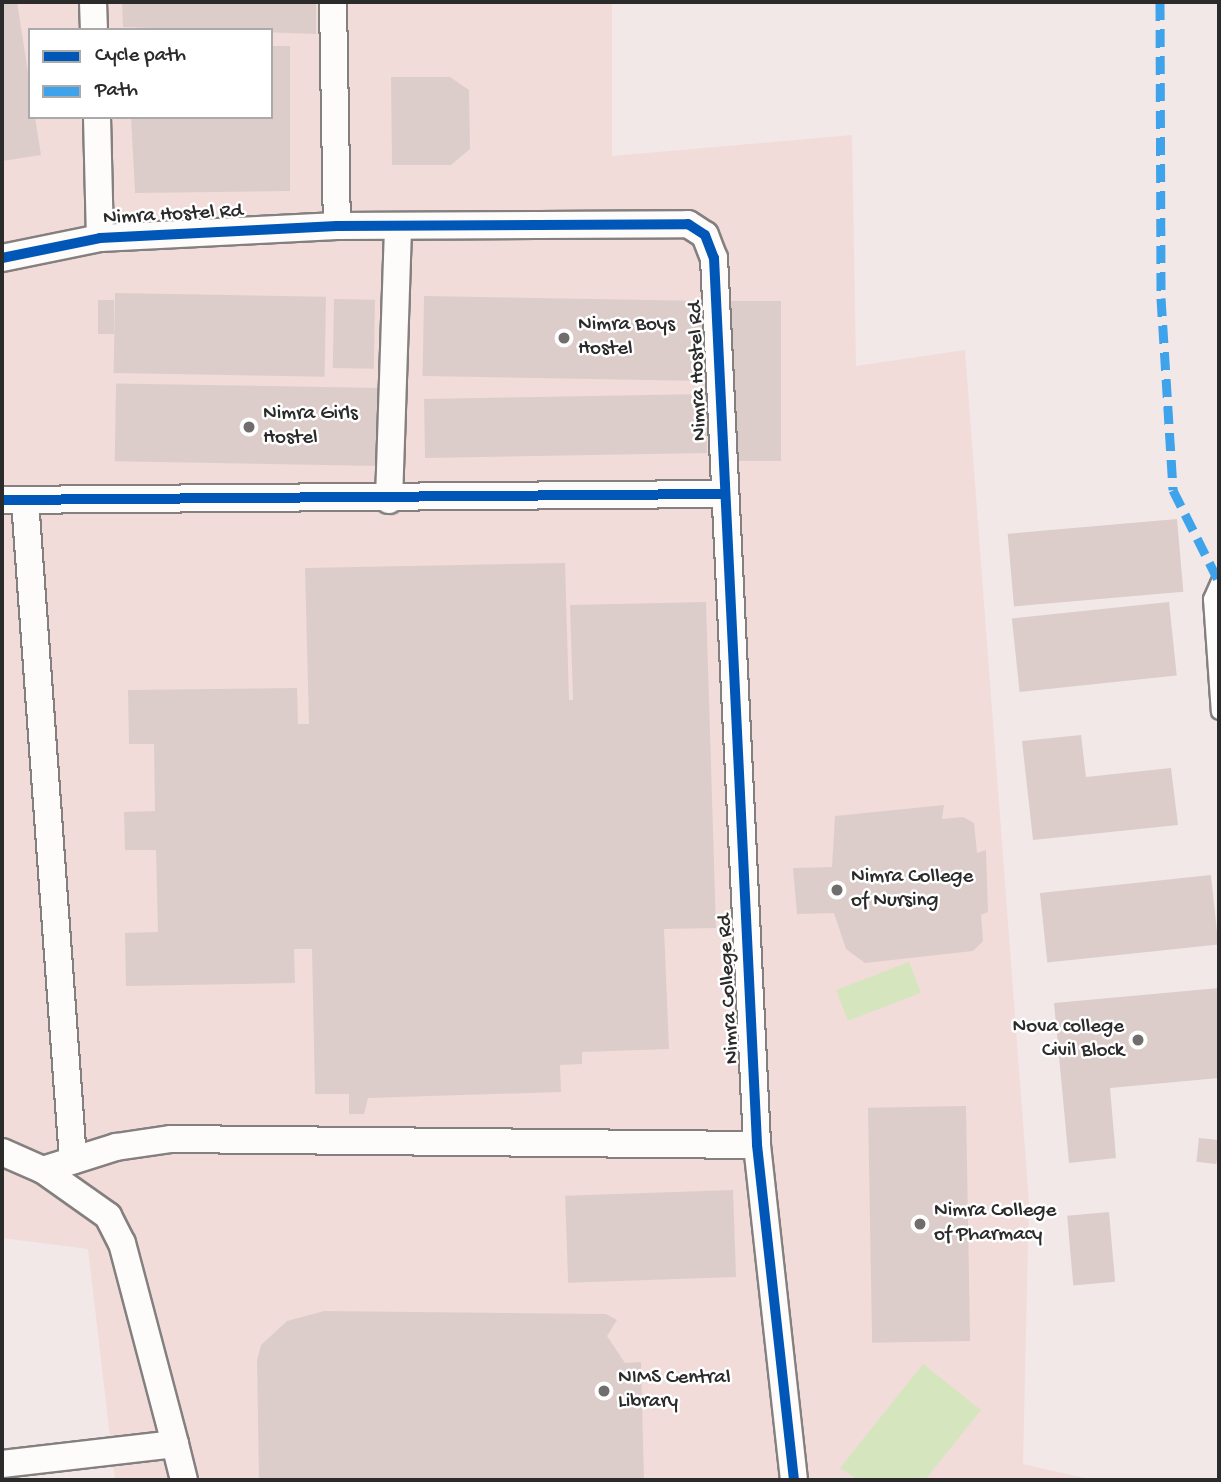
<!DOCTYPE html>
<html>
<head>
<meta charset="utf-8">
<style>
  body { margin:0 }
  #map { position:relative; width:1221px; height:1482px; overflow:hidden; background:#f2e8e7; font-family:"Gochi Hand",sans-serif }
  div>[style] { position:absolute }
  .built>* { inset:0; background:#f1dcd9 }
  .green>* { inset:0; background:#d5e5be; transform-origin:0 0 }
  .building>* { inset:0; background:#ddcdca; transform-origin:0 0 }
  .roads { filter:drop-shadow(2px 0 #858080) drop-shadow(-2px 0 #858080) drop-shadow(0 2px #858080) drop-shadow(0 -2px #858080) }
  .service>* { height:14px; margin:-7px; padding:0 7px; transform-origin:7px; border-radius:7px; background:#fdfcfb }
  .minor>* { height:26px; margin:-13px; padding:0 13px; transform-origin:13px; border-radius:13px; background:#fdfcfb }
  .quiet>* { height:9px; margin-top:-4.5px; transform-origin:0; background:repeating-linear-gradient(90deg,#3ea3eb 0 18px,transparent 0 27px) }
  .cycleway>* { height:10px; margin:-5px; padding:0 5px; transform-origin:5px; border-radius:5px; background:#0057b8 }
  .dots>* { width:19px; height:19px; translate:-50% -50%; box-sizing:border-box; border:4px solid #fff; border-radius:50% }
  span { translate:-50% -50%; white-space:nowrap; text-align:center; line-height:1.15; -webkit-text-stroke:5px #fff; paint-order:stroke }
  .street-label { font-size:21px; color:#2b2b2b }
  .poi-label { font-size:21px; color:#2b2b2b }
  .left { translate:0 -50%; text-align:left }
  .right { translate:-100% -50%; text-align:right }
  .frame { position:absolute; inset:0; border:4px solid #2b2b2b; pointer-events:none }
  .legend { position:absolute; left:28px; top:28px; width:245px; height:91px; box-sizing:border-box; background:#fff; border:2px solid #aaa; margin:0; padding:9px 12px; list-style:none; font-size:21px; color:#2b2b2b }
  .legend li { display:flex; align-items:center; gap:14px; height:35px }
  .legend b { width:35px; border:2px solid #aaa }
</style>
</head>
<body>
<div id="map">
  <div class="built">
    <i style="clip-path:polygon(evenodd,2px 2px,612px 2px,612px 156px,852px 135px,856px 366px,965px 350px,1029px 1202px,1023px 1464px,1093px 1480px,115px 1480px,88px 1249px,2px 1238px,2px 2px,30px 30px,271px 30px,271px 117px,30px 117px,30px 30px)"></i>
  </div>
  <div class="green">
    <i style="left:909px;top:962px;width:33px;height:78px;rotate:69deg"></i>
    <i style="clip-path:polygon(923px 1364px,981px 1410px,925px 1480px,858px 1480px,840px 1468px)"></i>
  </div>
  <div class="building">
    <i style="clip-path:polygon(2px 2px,17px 2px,30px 85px,30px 117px,35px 117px,41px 155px,2px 161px)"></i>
    <i style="clip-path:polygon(122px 2px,316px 2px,316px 34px,123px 27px)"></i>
    <i style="clip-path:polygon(271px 46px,290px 46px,290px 191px,135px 193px,131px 117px,271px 117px)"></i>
    <i style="clip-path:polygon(391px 77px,450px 77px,469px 90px,470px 149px,451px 165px,392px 165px)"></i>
    <i style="left:115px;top:293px;width:211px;height:80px;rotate:1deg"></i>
    <i style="left:424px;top:296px;width:281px;height:80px;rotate:1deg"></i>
    <i style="left:334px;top:299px;width:41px;height:69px;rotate:1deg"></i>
    <i style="left:98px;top:300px;width:16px;height:34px"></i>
    <i style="left:726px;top:301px;width:55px;height:160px"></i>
    <i style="left:381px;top:388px;width:78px;height:265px;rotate:91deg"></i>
    <i style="left:706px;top:394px;width:59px;height:282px;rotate:89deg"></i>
    <i style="left:1177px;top:519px;width:73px;height:170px;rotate:85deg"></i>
    <i style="clip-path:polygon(565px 563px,569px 700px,573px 700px,570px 605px,706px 602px,716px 928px,664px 929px,669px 1049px,582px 1052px,582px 1064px,560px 1065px,561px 1092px,368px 1098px,364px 1114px,349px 1114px,349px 1094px,315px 1094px,312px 949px,294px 949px,295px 983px,126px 986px,125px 933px,158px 932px,156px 850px,125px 850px,124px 812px,155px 811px,154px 744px,129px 744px,128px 690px,297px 688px,298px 724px,309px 724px,305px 568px)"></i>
    <i style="left:1169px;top:602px;width:74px;height:158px;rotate:84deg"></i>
    <i style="clip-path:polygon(1081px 735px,1086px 777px,1171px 768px,1178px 825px,1033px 840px,1022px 741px)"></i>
    <i style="clip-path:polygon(944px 805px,942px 819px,963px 817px,974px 823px,977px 853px,986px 850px,988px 912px,981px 915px,983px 941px,973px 951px,865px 963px,846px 949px,834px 913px,797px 914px,793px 868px,832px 867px,835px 816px)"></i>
    <i style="left:1211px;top:875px;width:70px;height:172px;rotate:84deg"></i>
    <i style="clip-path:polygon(1219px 988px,1219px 1078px,1110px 1088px,1116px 1158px,1069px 1163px,1054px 1003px)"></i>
    <i style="left:966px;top:1106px;width:235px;height:98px;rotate:89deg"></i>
    <i style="left:1199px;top:1138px;width:20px;height:24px;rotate:6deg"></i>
    <i style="left:733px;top:1190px;width:87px;height:168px;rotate:88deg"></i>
    <i style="left:1109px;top:1212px;width:70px;height:42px;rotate:85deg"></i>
    <i style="clip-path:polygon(324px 1311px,606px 1314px,617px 1320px,607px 1336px,625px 1363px,641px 1362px,644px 1480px,259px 1480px,257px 1360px,261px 1345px,287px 1321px)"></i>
  </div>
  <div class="roads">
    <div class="service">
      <i style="left:1219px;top:581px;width:20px;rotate:114deg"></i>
      <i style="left:1211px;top:599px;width:113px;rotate:86deg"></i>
    </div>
    <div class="minor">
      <i style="left:93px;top:2px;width:28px;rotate:88deg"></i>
      <i style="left:333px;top:2px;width:224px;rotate:89deg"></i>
      <i style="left:97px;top:117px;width:121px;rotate:88.6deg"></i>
      <i style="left:2px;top:258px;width:100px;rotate:-11.5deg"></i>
      <i style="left:100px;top:238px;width:237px;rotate:-2.9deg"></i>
      <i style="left:337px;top:226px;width:351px;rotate:-0.3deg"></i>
      <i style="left:688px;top:224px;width:20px;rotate:33deg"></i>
      <i style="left:705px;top:235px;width:25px;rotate:69deg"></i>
      <i style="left:714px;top:258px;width:888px;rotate:87.22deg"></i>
      <i style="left:757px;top:1145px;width:337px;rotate:83.7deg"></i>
      <i style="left:2px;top:500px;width:722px;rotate:-0.48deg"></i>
      <i style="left:389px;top:500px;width:272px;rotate:-88.1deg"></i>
      <i style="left:25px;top:501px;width:661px;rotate:85.83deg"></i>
      <i style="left:2px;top:1152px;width:45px;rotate:23.7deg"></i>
      <i style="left:43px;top:1170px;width:80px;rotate:35.3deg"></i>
      <i style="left:108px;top:1216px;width:30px;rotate:63deg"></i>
      <i style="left:122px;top:1243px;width:208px;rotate:75.2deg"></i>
      <i style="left:175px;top:1444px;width:174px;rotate:173.4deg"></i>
      <i style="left:43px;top:1170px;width:77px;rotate:-17.5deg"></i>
      <i style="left:116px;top:1147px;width:56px;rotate:-8.3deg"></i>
      <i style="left:171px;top:1139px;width:586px;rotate:0.59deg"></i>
      <i style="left:175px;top:1444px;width:37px;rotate:76deg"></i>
    </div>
  </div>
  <div class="quiet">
    <i style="left:1160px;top:2px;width:296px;rotate:89.8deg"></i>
    <i style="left:1161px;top:298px;width:192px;rotate:86.4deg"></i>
    <i style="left:1173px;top:490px;width:103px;rotate:63.4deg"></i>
  </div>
  <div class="cycleway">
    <i style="left:2px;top:258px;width:100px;rotate:-11.5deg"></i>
    <i style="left:100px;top:238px;width:237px;rotate:-2.9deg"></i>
    <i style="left:337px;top:226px;width:351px;rotate:-0.3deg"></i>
    <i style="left:688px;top:224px;width:20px;rotate:33deg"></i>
    <i style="left:705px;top:235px;width:25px;rotate:69deg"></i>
    <i style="left:714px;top:258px;width:888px;rotate:87.22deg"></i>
    <i style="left:757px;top:1145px;width:337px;rotate:83.7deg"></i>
    <i style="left:2px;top:500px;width:722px;rotate:-0.48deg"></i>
  </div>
  <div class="dots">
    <i style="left:564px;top:338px;background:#716d6d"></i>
    <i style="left:249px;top:427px;background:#716d6d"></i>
    <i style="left:837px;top:890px;background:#716d6d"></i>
    <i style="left:1138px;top:1040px;background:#716d6d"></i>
    <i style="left:920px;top:1224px;background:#716d6d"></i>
    <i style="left:604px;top:1391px;background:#716d6d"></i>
  </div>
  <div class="street-label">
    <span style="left:173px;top:216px;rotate:-3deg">Nimra Hostel Rd</span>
    <span style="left:699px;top:371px;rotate:-92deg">Nimra Hostel Rd</span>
    <span style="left:730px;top:989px;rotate:-93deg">Nimra College Rd</span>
  </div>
  <div class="poi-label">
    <span class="left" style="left:578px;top:338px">Nimra Boys<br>Hostel</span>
    <span class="left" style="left:263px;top:427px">Nimra Girls<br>Hostel</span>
    <span class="left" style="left:851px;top:890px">Nimra College<br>of Nursing</span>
    <span class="right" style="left:1124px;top:1040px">Nova college<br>Civil Block</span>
    <span class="left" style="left:934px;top:1224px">Nimra College<br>of Pharmacy</span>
    <span class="left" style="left:618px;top:1391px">NIMS Central<br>Library</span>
  </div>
  <div class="frame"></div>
  <ul class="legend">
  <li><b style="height:9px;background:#0057b8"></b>Cycle path</li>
  <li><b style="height:9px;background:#3ea3eb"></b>Path</li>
  </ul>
</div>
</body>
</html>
